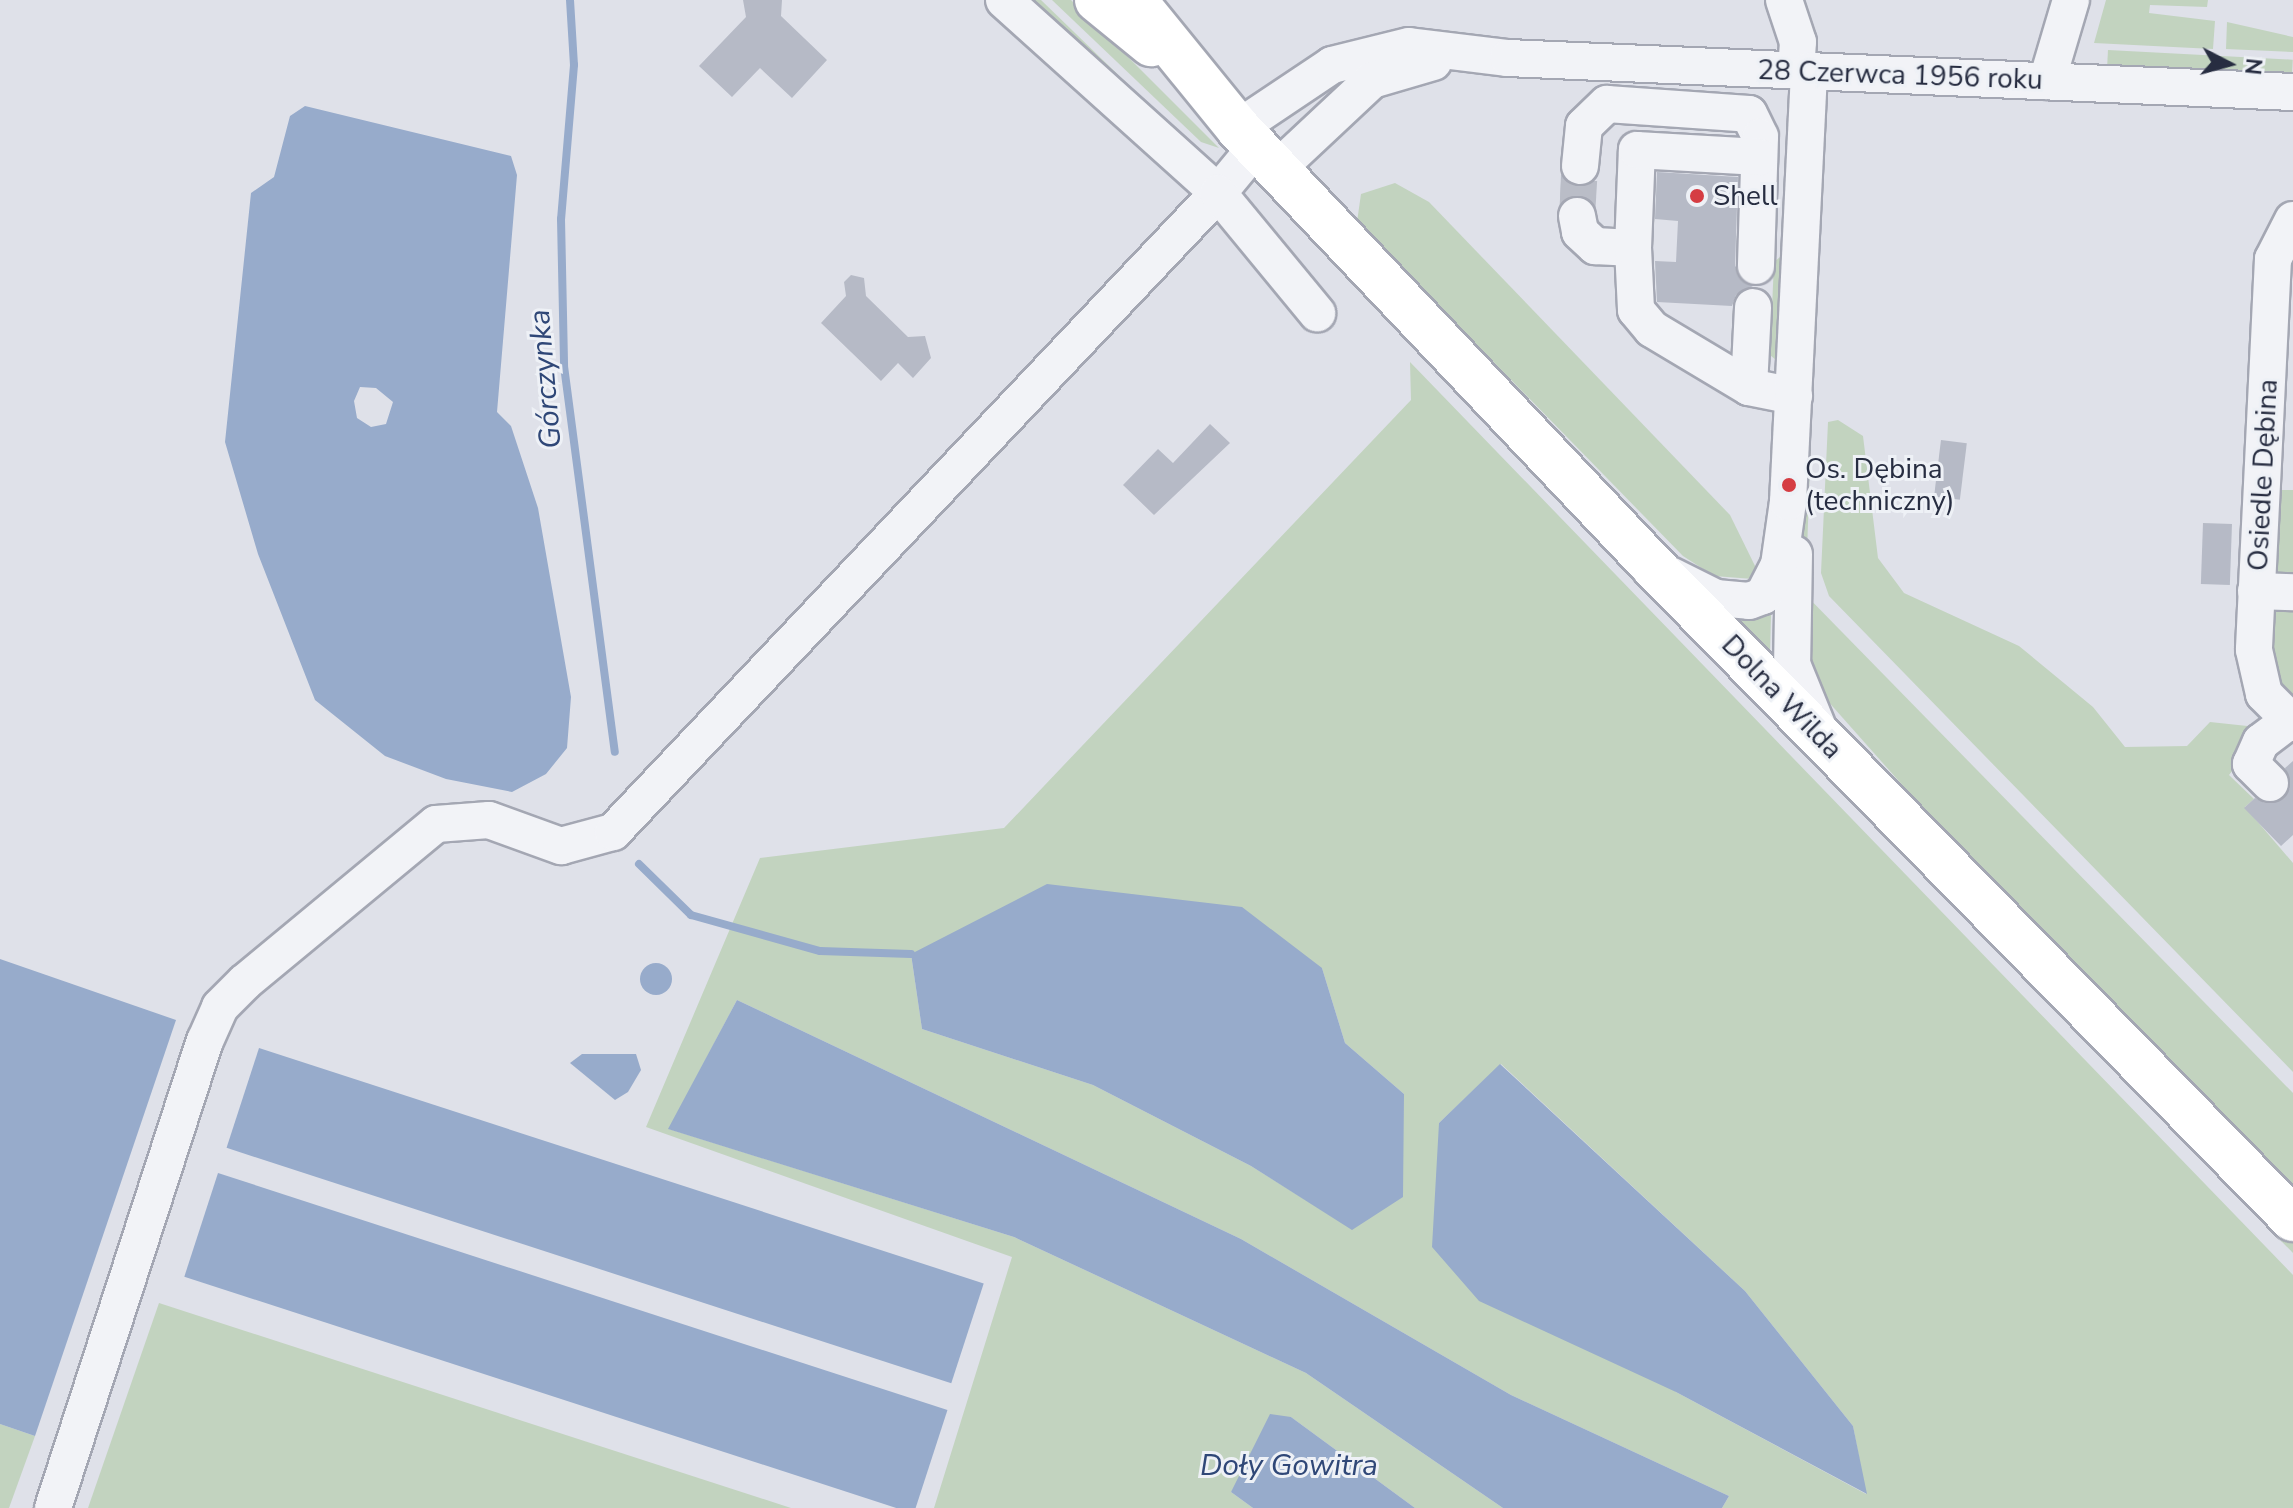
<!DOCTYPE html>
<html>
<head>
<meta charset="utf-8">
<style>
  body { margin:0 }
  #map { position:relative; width:2293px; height:1508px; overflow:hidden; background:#dfe1e9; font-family:"Nunito Sans",sans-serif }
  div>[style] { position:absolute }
  .green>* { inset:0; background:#c2d3bf; transform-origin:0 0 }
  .water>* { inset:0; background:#97abcb; transform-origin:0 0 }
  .round { border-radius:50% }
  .stream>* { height:8px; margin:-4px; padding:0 4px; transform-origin:4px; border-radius:4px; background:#97abcb }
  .building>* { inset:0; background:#b6bac6; transform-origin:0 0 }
  .minor-tunnel>* { height:36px; margin-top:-18px; transform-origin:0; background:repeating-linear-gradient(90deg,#babdc7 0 36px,transparent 0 54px) }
  .roads { filter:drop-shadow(2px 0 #a4a7b3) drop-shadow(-2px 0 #a4a7b3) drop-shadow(0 2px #a4a7b3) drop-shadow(0 -2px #a4a7b3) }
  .minor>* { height:36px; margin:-18px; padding:0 18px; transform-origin:18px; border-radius:18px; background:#f2f3f7 }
  .major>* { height:44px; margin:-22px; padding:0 22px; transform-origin:22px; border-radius:22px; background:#fff }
  .dots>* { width:22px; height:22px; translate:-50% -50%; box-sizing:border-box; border:4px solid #eef1f6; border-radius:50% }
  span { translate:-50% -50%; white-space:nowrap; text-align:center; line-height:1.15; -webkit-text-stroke:6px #eef1f6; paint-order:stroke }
  .street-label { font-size:28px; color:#272d41 }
  .poi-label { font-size:28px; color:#272d41 }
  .left { translate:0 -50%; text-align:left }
  .water-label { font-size:30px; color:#2f4777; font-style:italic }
  .north { position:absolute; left:2189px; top:24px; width:80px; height:80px; -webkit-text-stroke:6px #eef1f6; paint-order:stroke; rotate:96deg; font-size:22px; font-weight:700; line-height:32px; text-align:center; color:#272d41 }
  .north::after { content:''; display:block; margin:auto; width:28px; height:36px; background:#272d41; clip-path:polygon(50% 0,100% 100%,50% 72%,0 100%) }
</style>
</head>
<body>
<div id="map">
  <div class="green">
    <i style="clip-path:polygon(1018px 0,1041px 0,1209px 163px)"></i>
    <i style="clip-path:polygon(1052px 0,1071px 0,1219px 148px,1201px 142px)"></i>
    <i style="clip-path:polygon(2106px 0,2208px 0,2207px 7px,2150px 5px,2149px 13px,2215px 21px,2213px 49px,2094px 43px)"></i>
    <i style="clip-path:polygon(2227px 22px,2293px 37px,2293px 52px,2226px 49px)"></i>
    <i style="left:2108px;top:50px;width:185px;height:18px;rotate:3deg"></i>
    <i style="clip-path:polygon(1821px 142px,1807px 552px,1799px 557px)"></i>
    <i style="clip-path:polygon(1395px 183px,1429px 202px,1730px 515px,1757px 570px,1753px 579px,1714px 576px,1683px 556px,1357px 222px,1361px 194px)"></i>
    <i style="clip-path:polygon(1780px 257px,1784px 257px,1776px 360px,1770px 355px,1774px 262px)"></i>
    <i style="clip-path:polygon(evenodd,1410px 362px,2293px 1275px,2293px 1508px,1722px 1508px,1729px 1496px,1511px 1395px,1241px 1239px,737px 1000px,669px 1129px,1014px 1237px,1306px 1373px,1503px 1508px,1415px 1508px,1291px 1417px,1231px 1492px,1253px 1508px,934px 1508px,1012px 1257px,646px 1127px,760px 858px,1004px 828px,1411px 400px,1410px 362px,911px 954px,1322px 968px,1345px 1043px,1404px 1094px,1352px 1229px,1251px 1166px,1093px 1085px,922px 1029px,911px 954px,1410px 362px,1501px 1064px,1745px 1291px,1853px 1426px,1866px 1494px,1676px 1392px,1439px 1123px,1501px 1064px)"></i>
    <i style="clip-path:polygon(1838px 420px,1863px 436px,1878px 558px,1904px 593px,2019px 646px,2093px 707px,2125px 747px,2187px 746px,2210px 722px,2266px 728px,2229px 775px,2254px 799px,2245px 807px,2293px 863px,2293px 1072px,1829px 596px,1821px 573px,1828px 422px)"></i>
    <i style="clip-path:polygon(1519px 457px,2293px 1240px,2293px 1253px,1617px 563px)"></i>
    <i style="left:2272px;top:490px;width:21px;height:86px"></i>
    <i style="clip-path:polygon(1797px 586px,2293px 1093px,2293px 1198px,1976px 868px,1810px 681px)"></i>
    <i style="clip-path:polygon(2285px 603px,2293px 603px,2293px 713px,2272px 679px,2271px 612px)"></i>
    <i style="clip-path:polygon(1768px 611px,1771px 615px,1770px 654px,1736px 620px)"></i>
    <i style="clip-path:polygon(159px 1303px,791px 1508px,88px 1508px)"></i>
    <i style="clip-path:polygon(0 1424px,35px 1436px,9px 1508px,0 1508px)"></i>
  </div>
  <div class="water">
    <i style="clip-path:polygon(evenodd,305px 106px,511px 156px,517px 175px,497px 412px,511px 426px,538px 508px,571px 697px,567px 748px,546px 774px,512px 792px,446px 779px,385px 756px,315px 700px,258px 554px,225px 442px,251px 193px,274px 177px,290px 116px,305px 106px,360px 387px,376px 388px,393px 402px,386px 424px,371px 427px,357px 418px,354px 401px,360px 387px)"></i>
    <i style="clip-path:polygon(1047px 884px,1242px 907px,1322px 968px,1345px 1043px,1404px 1094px,1403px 1197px,1352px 1230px,1251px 1166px,1093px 1085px,922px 1029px,911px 954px)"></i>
    <i style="clip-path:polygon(0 959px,176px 1020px,35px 1436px,0 1424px)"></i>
    <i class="round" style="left:640px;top:963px;width:32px;height:32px"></i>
    <i style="clip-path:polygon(737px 1000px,1241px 1239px,1511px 1395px,1729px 1496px,1722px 1508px,1503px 1508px,1306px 1373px,1014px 1237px,668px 1129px)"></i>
    <i style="left:259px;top:1048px;width:762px;height:105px;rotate:18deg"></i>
    <i style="clip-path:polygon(582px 1054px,636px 1054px,641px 1070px,628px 1092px,615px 1100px,570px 1063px)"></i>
    <i style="clip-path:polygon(1500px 1064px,1745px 1291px,1853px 1426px,1867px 1494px,1676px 1392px,1479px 1301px,1432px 1247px,1439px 1123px)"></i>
    <i style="left:218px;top:1173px;width:767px;height:109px;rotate:18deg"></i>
    <i style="clip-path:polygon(1270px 1414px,1291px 1417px,1415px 1508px,1253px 1508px,1231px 1492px)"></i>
  </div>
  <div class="stream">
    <i style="left:570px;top:0;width:65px;rotate:86.5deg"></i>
    <i style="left:574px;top:65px;width:155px;rotate:94.8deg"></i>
    <i style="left:561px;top:219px;width:147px;rotate:88.8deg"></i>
    <i style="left:564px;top:366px;width:389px;rotate:82.5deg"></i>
    <i style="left:639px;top:864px;width:73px;rotate:44.4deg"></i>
    <i style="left:691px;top:915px;width:134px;rotate:15.6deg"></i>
    <i style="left:820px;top:951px;width:91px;rotate:1.9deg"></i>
  </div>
  <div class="building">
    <i style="clip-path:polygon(743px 0,782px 0,781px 16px,827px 60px,792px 98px,760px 68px,732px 97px,699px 66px,746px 17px)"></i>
    <i style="clip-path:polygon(1657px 172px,1738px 177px,1735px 266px,1753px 286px,1736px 295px,1732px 306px,1657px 302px,1655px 261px,1676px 262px,1678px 221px,1655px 219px)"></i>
    <i style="clip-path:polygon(1561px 174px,1577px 187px,1593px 182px,1592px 202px,1574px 195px,1560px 205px)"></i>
    <i style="clip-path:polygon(851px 275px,864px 278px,866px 296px,908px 337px,925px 336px,931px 358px,913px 378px,898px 363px,881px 381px,821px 323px,846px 296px,844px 282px)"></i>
    <i style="clip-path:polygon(1210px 424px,1230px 443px,1154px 515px,1123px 485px,1158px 449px,1173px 463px)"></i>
    <i style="left:1941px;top:440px;width:26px;height:57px;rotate:7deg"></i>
    <i style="left:2203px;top:523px;width:29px;height:61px;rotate:2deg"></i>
    <i style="clip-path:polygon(2293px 761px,2293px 835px,2281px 846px,2244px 808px,2255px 798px,2265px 803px,2284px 798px,2290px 788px,2285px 768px)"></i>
  </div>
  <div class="minor-tunnel">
    <i style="left:1577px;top:216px;width:50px;rotate:-86.6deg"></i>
  </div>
  <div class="roads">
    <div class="minor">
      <i style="left:1004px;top:0;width:288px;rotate:42deg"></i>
      <i style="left:1218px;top:193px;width:60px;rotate:-50.4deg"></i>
      <i style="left:1784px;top:0;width:44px;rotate:71.6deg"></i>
      <i style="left:1798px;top:42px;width:29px;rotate:94deg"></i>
      <i style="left:2047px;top:81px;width:84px;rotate:-73.5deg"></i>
      <i style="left:1238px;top:128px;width:113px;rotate:-33.8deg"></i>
      <i style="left:1332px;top:65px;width:79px;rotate:-13.9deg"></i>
      <i style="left:1409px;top:46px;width:100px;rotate:6.9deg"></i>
      <i style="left:1508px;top:58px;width:786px;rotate:2.48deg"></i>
      <i style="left:1580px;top:166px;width:40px;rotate:-84.3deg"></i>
      <i style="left:1584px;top:126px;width:32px;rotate:-44deg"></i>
      <i style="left:1607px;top:104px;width:142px;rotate:4deg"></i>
      <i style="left:1749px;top:114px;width:25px;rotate:64deg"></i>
      <i style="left:1760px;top:137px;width:129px;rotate:91.8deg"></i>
      <i style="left:1277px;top:169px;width:130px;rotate:-43.1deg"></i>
      <i style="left:1372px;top:80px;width:64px;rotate:-16.4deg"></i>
      <i style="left:1577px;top:216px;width:16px;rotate:79deg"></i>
      <i style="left:1580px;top:232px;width:21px;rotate:43deg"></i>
      <i style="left:1595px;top:246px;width:38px;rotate:3deg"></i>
      <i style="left:1633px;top:248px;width:62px;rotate:87.2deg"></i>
      <i style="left:1636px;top:310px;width:25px;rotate:50deg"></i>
      <i style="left:1652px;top:329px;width:113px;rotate:30.9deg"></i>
      <i style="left:1749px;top:387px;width:46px;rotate:11.3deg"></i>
      <i style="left:2293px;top:220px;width:44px;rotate:117.1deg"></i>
      <i style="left:2273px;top:259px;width:391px;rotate:92.8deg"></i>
      <i style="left:2254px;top:650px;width:45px;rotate:77.2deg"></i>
      <i style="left:2264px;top:694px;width:41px;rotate:45deg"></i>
      <i style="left:1633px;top:248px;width:98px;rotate:-87.7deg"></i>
      <i style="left:1637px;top:150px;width:122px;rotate:3.3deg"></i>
      <i style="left:1749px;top:387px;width:80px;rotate:-87.1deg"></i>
      <i style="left:1794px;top:554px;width:110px;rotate:91deg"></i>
      <i style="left:1792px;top:664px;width:71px;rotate:67.8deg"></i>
      <i style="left:1670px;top:575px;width:51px;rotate:26.6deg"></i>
      <i style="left:1716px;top:598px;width:33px;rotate:5deg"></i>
      <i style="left:1749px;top:601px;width:15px;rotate:-20deg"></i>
      <i style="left:1763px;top:596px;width:35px;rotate:-63deg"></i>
      <i style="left:1779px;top:565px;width:64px;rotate:-81.9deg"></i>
      <i style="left:1788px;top:502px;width:432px;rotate:-87.2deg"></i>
      <i style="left:2256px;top:591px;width:37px;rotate:2deg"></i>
      <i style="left:2270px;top:783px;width:27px;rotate:-135deg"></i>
      <i style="left:2251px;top:764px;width:24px;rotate:-66deg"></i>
      <i style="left:2261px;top:742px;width:36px;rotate:-37deg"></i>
      <i style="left:53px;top:1508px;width:491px;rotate:-72deg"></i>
      <i style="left:205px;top:1041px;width:37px;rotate:-66deg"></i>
      <i style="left:220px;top:1007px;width:35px;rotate:-45deg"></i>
      <i style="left:245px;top:982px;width:248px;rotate:-39.6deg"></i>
      <i style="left:436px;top:824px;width:53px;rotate:-4.3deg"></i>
      <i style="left:489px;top:820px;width:77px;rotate:19.9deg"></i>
      <i style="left:561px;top:846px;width:54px;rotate:-15.1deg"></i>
      <i style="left:613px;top:832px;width:880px;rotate:-46.57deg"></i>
      <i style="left:1218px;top:193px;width:156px;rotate:50.5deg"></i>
    </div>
    <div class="major">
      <i style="left:1097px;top:0;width:70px;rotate:39.2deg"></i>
      <i style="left:1134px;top:0;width:165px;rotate:50.9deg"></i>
      <i style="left:1238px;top:128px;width:605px;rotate:46.54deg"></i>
      <i style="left:1654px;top:567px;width:913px;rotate:45.58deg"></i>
    </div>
  </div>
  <div class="dots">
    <i style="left:1697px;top:196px;background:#d53d43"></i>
    <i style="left:1789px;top:485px;background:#d53d43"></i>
  </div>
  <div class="street-label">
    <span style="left:1900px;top:75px;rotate:2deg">28 Czerwca 1956 roku</span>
    <span style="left:2263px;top:475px;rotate:-87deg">Osiedle Dębina</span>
    <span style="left:1782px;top:697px;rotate:46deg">Dolna Wilda</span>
  </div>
  <div class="poi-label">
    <span class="left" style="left:1713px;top:196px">Shell</span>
    <span class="left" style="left:1805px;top:485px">Os. Dębina<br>(techniczny)</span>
  </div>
  <div class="water-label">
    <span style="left:546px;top:379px;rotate:-95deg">Górczynka</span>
    <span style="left:1289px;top:1466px">Doły Gowitra</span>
  </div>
  <div class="north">N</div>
</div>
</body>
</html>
